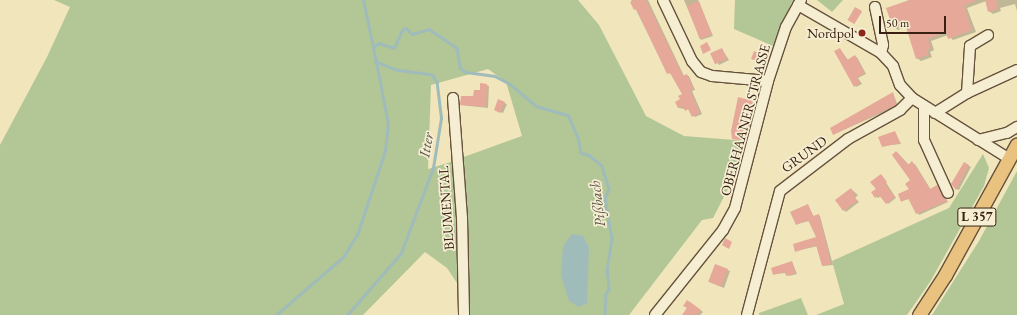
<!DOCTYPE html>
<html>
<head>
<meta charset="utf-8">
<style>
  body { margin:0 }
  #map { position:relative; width:1017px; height:315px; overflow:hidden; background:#f1e5bc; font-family:"EB Garamond",serif }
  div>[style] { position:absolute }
  .green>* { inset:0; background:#b3c696 }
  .water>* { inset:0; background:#9fbcbb }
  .shadow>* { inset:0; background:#0003; transform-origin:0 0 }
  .stream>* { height:2.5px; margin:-1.25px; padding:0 1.25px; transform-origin:1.25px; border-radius:1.25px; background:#9fbcbb }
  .building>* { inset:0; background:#e6a898; transform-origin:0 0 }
  .roads { filter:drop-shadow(1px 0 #66523c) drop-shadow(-1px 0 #66523c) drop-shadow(0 1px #66523c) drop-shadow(0 -1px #66523c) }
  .minor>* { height:10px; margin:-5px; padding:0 5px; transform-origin:5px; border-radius:5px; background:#f6eed3 }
  .major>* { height:13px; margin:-6.5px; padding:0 6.5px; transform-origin:6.5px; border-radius:6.5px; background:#e8c27e }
  .dots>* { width:11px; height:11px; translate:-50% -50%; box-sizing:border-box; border:2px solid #f6eed3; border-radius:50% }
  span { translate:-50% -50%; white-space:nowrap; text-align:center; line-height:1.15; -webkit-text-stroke:3.5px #f6eed3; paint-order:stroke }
  .shield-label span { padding:1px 3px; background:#f6eed3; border:1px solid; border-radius:3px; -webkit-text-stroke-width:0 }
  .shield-label { font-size:13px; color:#382112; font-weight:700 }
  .poi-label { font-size:14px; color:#382112 }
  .right { translate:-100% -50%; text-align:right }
  .street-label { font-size:14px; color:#382112 }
  .water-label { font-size:15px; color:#575045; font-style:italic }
  .scale { position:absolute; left:879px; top:16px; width:67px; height:18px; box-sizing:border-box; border:2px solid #382112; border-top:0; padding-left:5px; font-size:12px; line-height:14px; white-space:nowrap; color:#382112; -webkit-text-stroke:3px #f6eed3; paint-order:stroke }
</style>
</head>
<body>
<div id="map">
  <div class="green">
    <i style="clip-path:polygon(54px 0,578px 0,599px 25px,646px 116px,684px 136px,747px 141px,731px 183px,713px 218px,702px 220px,629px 315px,467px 315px,461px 158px,522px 136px,506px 82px,488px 69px,431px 85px,428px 169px,454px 161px,461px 289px,447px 268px,425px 252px,363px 315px,0 315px,0 145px,47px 57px,70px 7px)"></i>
    <i style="clip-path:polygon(735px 0,793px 0,773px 46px,734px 29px)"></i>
    <i style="clip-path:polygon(817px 0,843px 0,832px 12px)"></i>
    <i style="clip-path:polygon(983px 154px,989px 168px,984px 186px,930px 282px,907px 315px,816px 315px,844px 304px,832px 261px,949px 208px)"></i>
    <i style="clip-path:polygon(1017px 171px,1017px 315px,932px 315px,979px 241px)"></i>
    <i style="clip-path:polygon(801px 298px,808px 315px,759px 315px,759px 313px)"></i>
  </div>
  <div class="water">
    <i style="clip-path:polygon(572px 234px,583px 236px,589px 247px,587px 303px,579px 307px,569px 301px,561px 276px,563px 246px)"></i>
  </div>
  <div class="shadow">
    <i style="clip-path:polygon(631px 0,648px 0,684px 76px,689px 76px,695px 90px,692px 91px,702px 114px,695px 117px,690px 110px,679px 108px,683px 95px,672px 74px,668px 73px)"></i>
    <i style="clip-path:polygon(684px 0,698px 0,713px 36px,701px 40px)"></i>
    <i style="clip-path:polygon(909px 0,1017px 0,1017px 11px,1015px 4px,1000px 8px,1001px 11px,993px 14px,989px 11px,986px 1px,967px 8px,976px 32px,953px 40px,948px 35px,931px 41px,934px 50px,930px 52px,932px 57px,921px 61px,917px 58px,907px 26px,898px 30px,894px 27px,887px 9px)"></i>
    <i style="left:856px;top:8px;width:7px;height:14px;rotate:34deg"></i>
    <i style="clip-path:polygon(722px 49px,729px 60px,719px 65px,712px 54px)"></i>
    <i style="clip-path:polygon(840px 49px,848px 60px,857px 57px,866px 74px,858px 78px,862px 84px,856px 87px)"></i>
    <i style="clip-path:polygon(481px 84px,489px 86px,488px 108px,461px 105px,481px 91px)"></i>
    <i style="clip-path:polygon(893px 93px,898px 106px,834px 134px)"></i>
    <i style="clip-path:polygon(739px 98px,755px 103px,748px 135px,743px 134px,742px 140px,733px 139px)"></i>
    <i style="clip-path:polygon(504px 103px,507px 104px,503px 113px,497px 111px)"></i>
    <i style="clip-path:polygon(895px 132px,901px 144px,882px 146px)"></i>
    <i style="clip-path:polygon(897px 152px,909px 165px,915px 164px,931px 190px,940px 188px,948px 202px,919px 215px,909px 199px,902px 201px,911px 189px,911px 181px)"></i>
    <i style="clip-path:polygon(964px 163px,971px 167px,959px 190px,956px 189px)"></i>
    <i style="clip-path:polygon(881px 175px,896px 198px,888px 204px,881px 196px,878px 198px,872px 192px,877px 189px)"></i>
    <i style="clip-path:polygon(851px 189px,858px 195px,855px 198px,859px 202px,846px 212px,844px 210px)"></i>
    <i style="clip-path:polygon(808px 205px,814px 217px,820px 216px,833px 265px,823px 266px,818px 246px,796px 251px,818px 238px,809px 221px,797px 224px)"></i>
    <i style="clip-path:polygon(792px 262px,797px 274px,789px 276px,786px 273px,774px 274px)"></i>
    <i style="clip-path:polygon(727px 270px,730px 271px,724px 288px,712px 283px)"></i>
    <i style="clip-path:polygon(690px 302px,703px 312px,700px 315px,683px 315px)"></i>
  </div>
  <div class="stream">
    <i style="left:373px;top:47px;width:7px;rotate:-34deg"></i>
    <i style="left:379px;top:43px;width:16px;rotate:18deg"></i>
    <i style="left:394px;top:48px;width:20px;rotate:-66deg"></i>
    <i style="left:402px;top:30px;width:4px;rotate:-27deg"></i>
    <i style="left:406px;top:28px;width:8px;rotate:45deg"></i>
    <i style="left:412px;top:34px;width:18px;rotate:-16deg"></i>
    <i style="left:429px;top:29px;width:34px;rotate:34deg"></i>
    <i style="left:457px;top:48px;width:20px;rotate:81deg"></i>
    <i style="left:460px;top:68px;width:7px;rotate:34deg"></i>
    <i style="left:466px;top:72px;width:29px;rotate:8deg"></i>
    <i style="left:495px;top:76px;width:17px;rotate:28deg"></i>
    <i style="left:510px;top:84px;width:34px;rotate:40deg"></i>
    <i style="left:536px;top:106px;width:33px;rotate:16deg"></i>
    <i style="left:568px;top:115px;width:24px;rotate:66deg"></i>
    <i style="left:578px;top:137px;width:16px;rotate:79deg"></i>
    <i style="left:581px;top:153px;width:8px;rotate:14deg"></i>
    <i style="left:589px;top:155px;width:17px;rotate:40deg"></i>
    <i style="left:602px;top:166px;width:24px;rotate:73deg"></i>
    <i style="left:609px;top:189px;width:10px;rotate:114deg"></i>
    <i style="left:605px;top:198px;width:42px;rotate:80.3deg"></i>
    <i style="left:612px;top:239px;width:30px;rotate:99deg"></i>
    <i style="left:607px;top:269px;width:20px;rotate:84deg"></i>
    <i style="left:609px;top:289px;width:6px;rotate:121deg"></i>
    <i style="left:606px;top:294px;width:21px;rotate:93deg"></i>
    <i style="left:276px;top:315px;width:89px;rotate:-40.9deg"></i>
    <i style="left:343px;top:257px;width:26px;rotate:-58deg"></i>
    <i style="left:357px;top:235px;width:89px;rotate:-71.6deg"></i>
    <i style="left:385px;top:151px;width:27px;rotate:-84deg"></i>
    <i style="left:388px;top:124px;width:63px;rotate:-101deg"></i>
    <i style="left:347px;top:315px;width:82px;rotate:-48.9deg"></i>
    <i style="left:401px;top:253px;width:91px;rotate:-69.4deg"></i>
    <i style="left:433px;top:168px;width:51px;rotate:-80.9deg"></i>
    <i style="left:441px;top:118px;width:35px;rotate:-97deg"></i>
    <i style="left:437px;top:83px;width:9px;rotate:-122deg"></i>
    <i style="left:432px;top:75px;width:36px;rotate:-172deg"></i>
    <i style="left:396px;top:70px;width:22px;rotate:-158deg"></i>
    <i style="left:376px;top:62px;width:63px;rotate:-101.8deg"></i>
  </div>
  <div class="building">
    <i style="clip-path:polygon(635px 0,646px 0,683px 76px,687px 74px,694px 89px,690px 90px,700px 113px,692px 117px,688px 109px,685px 111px,683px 106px,678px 108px,675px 102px,680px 99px,678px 96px,682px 94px,670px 73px,667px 74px,636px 9px,634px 10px,630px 2px)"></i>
    <i style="clip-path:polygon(910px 0,977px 0,964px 6px,972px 30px,948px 39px,946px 32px,928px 39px,931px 48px,927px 50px,929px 55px,916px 59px,905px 24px,893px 28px,886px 8px)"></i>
    <i style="clip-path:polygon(985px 0,996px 0,998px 9px,988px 12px)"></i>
    <i style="left:699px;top:1px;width:36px;height:13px;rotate:69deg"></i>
    <i style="left:855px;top:7px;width:8px;height:15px;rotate:30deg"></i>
    <i style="clip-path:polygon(707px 42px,711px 50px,703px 54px,700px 46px)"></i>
    <i style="left:722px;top:48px;width:12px;height:13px;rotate:66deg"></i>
    <i style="clip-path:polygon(840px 48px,847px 60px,855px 55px,865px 73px,857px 77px,860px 83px,854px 87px,834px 51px)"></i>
    <i style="clip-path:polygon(754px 51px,760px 54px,757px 61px,751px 59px)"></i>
    <i style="clip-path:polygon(480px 83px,487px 84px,486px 107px,460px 105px,461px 96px,473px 96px,474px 90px,480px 90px)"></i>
    <i style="clip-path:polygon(893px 92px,896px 105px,833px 135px,830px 128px)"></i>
    <i style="clip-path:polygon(738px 97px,753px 101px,746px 135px,741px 134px,740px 140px,732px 139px,731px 131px)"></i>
    <i style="clip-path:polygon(498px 99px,505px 102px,500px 113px,494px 110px)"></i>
    <i style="clip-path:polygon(895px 131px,900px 143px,882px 147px,878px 137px)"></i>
    <i style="clip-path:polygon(896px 151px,908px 165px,912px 161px,930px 189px,937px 185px,947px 201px,916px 214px,908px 198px,901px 202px,898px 194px,909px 189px,905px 184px,910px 180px,892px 155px)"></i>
    <i style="clip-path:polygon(964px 162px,969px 165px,956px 190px,951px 184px)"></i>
    <i style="clip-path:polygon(881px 174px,887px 182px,885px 184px,895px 197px,886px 204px,879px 195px,875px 198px,871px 192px,876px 189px,870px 182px)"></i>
    <i style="clip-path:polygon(851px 188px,857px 201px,843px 211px,835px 200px)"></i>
    <i style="clip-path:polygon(808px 204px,813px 216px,819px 214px,831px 264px,822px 266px,816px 245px,795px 252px,793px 244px,816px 237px,808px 220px,796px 225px,790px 212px)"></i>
    <i style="clip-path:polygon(725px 238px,732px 242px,729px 249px,722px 245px)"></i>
    <i style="clip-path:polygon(792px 261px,796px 273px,786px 276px,785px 272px,773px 275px,771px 268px)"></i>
    <i style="left:715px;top:264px;width:14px;height:19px;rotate:21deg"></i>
    <i style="clip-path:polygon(687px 300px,701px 310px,697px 315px,682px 315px,687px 308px,683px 306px)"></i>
  </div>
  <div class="roads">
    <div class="minor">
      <i style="left:663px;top:0;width:68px;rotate:64.6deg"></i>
      <i style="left:692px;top:61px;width:14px;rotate:51deg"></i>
      <i style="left:701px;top:72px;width:12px;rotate:20deg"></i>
      <i style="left:712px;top:76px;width:56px;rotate:5.1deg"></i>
      <i style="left:798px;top:5px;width:96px;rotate:30deg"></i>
      <i style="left:881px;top:53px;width:18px;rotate:47deg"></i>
      <i style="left:893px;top:66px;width:20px;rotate:70deg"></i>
      <i style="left:900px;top:85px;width:18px;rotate:47deg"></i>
      <i style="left:912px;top:98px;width:113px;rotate:32deg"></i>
      <i style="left:875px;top:7px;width:39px;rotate:78deg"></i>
      <i style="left:883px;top:45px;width:8px;rotate:104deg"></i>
      <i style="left:967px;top:93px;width:47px;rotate:-86.3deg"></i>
      <i style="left:970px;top:46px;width:21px;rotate:-31deg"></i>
      <i style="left:453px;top:98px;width:120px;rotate:85.7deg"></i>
      <i style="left:462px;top:218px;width:97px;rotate:88.8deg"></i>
      <i style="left:924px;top:106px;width:34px;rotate:90deg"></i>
      <i style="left:924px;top:140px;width:58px;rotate:65.6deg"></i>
      <i style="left:935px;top:113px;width:38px;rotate:-32deg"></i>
      <i style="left:967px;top:93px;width:55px;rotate:-24.7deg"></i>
      <i style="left:978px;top:140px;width:30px;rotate:-14deg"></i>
      <i style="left:1007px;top:133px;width:12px;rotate:-31deg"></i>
      <i style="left:655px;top:315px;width:109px;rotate:-51.3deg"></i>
      <i style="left:723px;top:230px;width:25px;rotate:-61deg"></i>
      <i style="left:735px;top:208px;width:131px;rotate:-75.4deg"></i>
      <i style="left:768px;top:81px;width:57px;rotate:-71.6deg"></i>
      <i style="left:786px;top:27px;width:31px;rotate:-61deg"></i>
      <i style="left:747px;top:315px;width:128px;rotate:-75.1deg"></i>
      <i style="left:780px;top:191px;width:86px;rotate:-37.4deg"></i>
      <i style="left:848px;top:139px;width:60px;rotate:-29.1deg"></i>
      <i style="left:900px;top:110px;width:17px;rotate:-45deg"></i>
    </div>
    <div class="major">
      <i style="left:919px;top:315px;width:48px;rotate:-57deg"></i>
      <i style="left:945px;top:275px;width:149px;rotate:-61.2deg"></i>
    </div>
  </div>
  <div class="dots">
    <i style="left:862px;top:33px;background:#8f2418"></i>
  </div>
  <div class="shield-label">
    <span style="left:977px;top:217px">L 357</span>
  </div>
  <div class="poi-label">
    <span class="right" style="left:854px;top:33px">Nordpol</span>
  </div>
  <div class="street-label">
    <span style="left:745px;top:120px;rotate:-75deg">OBERHAANER STRASSE</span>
    <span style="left:804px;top:154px;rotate:-36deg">GRUND</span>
    <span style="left:446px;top:208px;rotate:-94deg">BLUMENTAL</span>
  </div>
  <div class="water-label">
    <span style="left:426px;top:145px;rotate:-80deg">Itter</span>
    <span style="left:597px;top:204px;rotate:-97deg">Pißbach</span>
  </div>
  <div class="scale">50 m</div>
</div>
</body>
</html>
